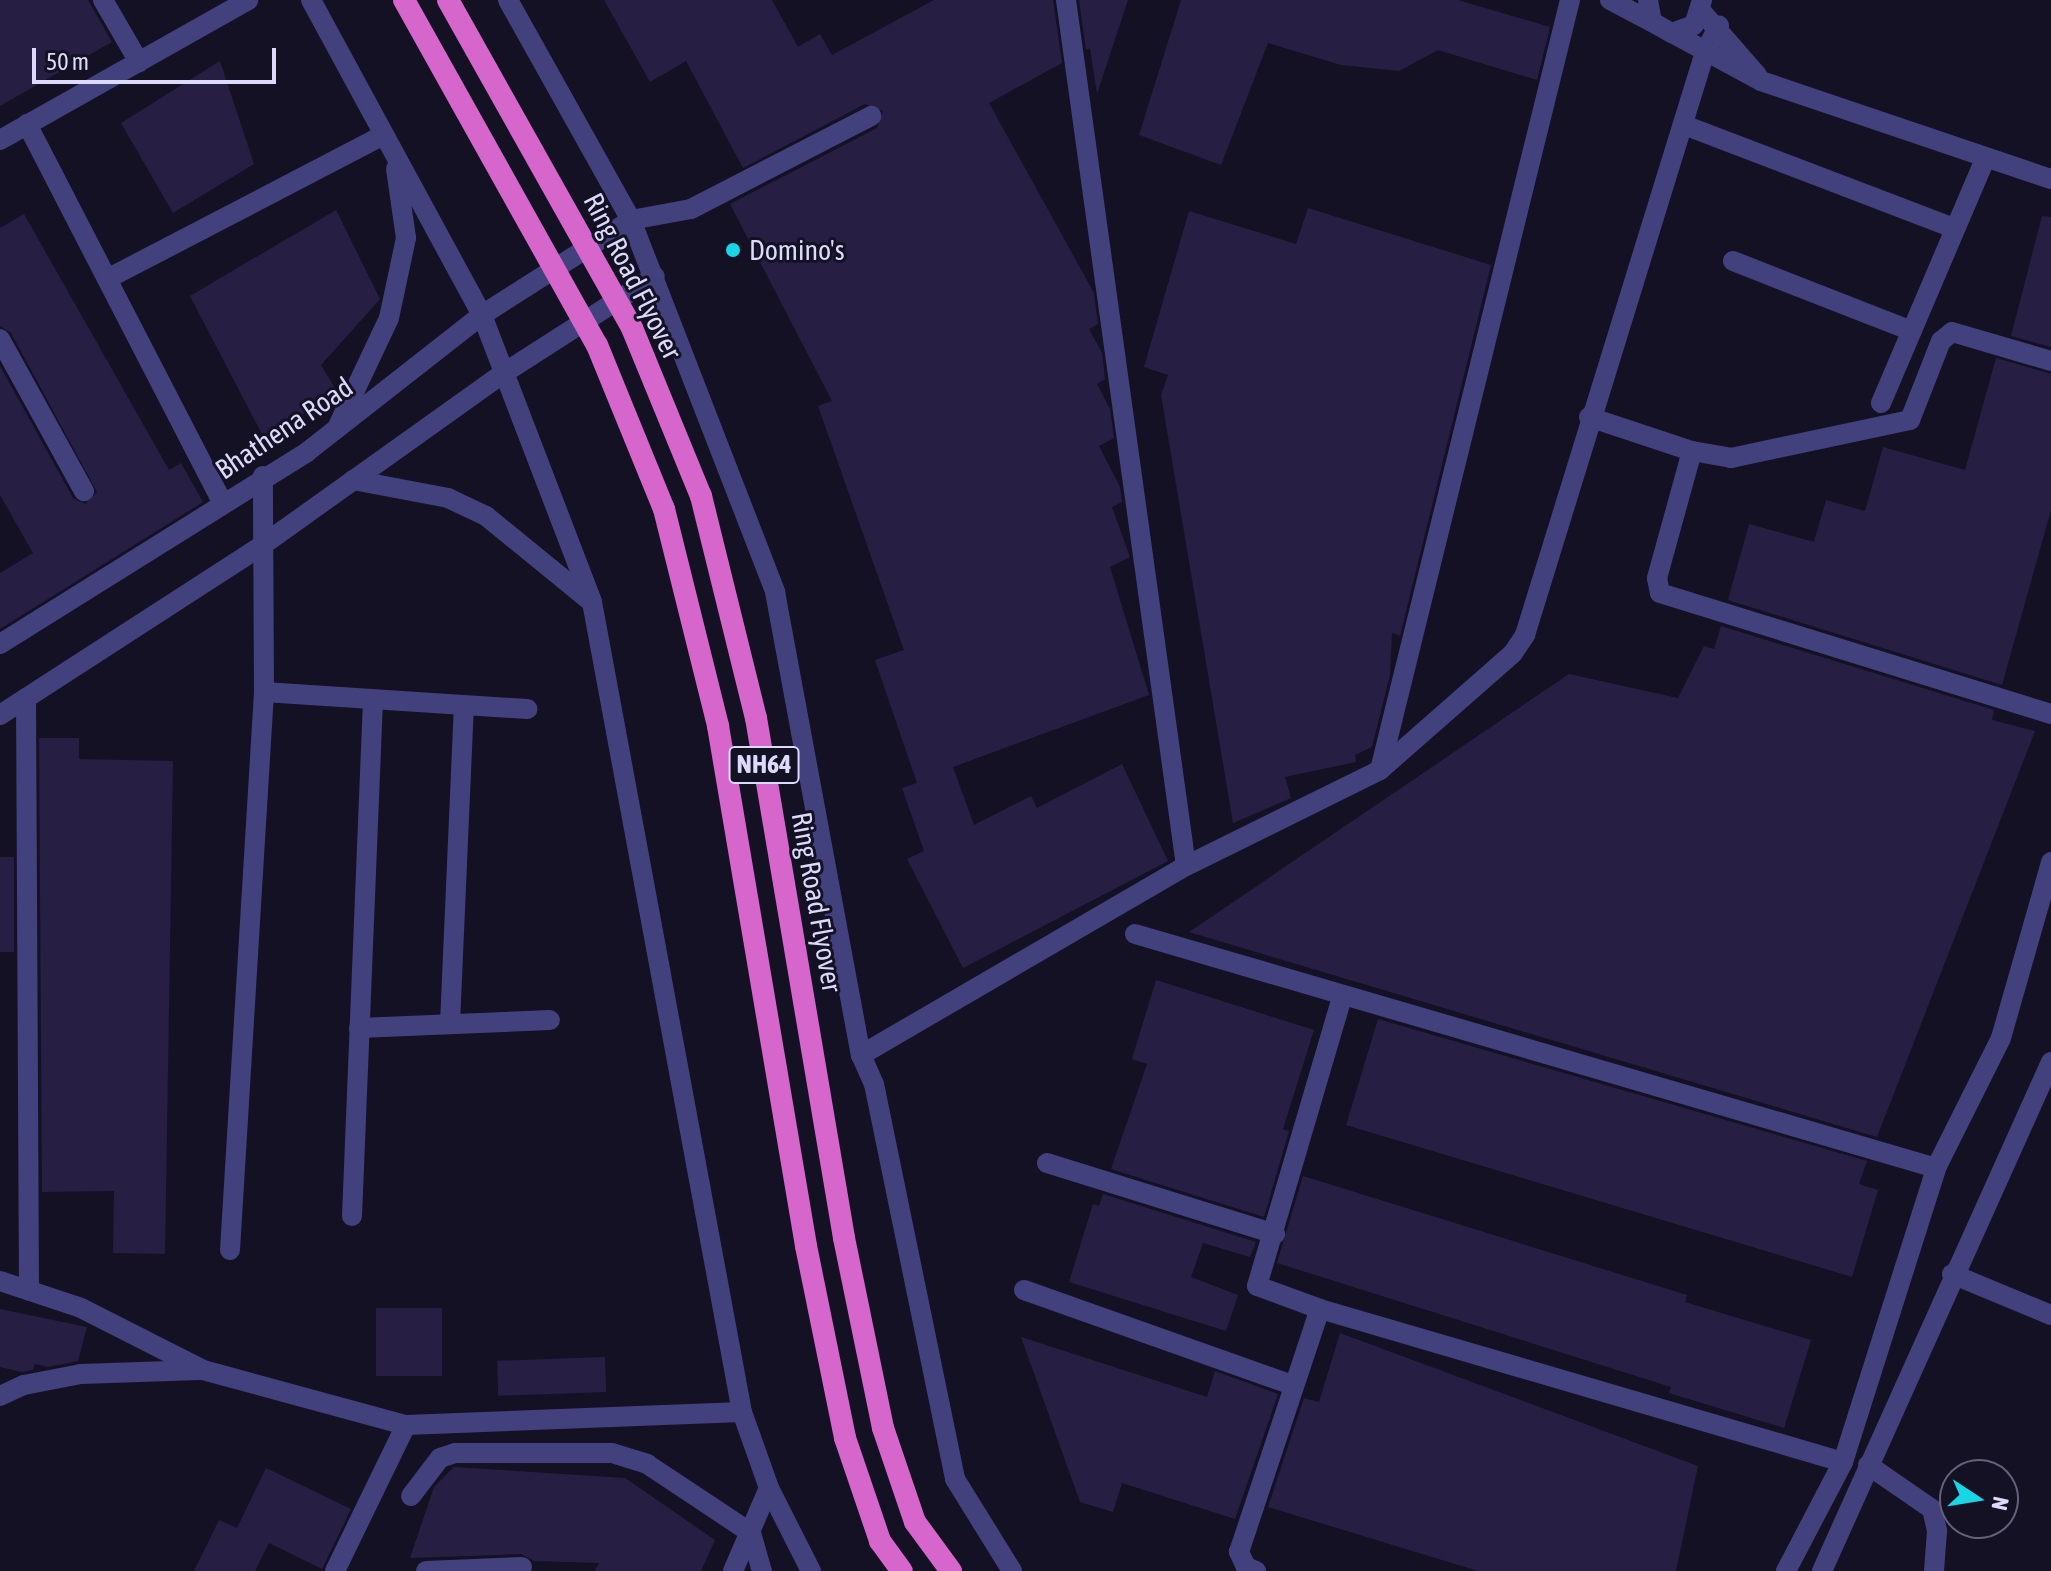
<!DOCTYPE html>
<html>
<head>
<meta charset="utf-8">
<style>
  body { margin:0 }
  #map { position:relative; width:2051px; height:1571px; overflow:hidden; background:#141124; font-family:"Asap Condensed",sans-serif }
  div>[style] { position:absolute }
  .building>* { inset:0; background:#261f43; transform-origin:0 0 }
  .service>* { height:20px; margin:-10px; padding:0 10px; transform-origin:10px; border-radius:10px; background:#42417e }
  .minor>* { height:20px; margin:-10px; padding:0 10px; transform-origin:10px; border-radius:10px; background:#42417e }
  .tertiary>* { height:20px; margin:-10px; padding:0 10px; transform-origin:10px; border-radius:10px; background:#42417e }
  .trunk-bridge>* { height:22px; margin:-11px; padding:0 11px; transform-origin:11px; border-radius:11px; background:#d666cc }
  .dots>* { width:22px; height:22px; translate:-50% -50%; box-sizing:border-box; border:4px solid #141124; border-radius:50% }
  span { translate:-50% -50%; white-space:nowrap; text-align:center; line-height:1.15; -webkit-text-stroke:6px #141124; paint-order:stroke }
  .shield-label span { padding:2px 6px; background:#141124; border:2px solid; border-radius:6px; -webkit-text-stroke-width:0 }
  .shield-label { font-size:26px; color:#dcd9fb; font-weight:700 }
  .poi-label { font-size:28px; color:#dcd9fb }
  .left { translate:0 -50%; text-align:left }
  .street-label { font-size:28px; color:#dcd9fb }
  .north { position:absolute; left:1939px; top:1459px; width:80px; height:80px; box-sizing:border-box; background:#141124; border:2px solid #64617a; border-radius:50%; rotate:102deg; font-size:22px; font-weight:700; line-height:32px; text-align:center; color:#dcd9fb }
  .north::after { content:''; display:block; margin:auto; width:28px; height:36px; background:#19d6e7; clip-path:polygon(50% 0,100% 100%,50% 72%,0 100%) }
  .scale { position:absolute; left:32px; top:48px; width:244px; height:36px; box-sizing:border-box; border:4px solid #dcd9fb; border-top:0; padding-left:10px; font-size:24px; line-height:28px; white-space:nowrap; color:#dcd9fb; -webkit-text-stroke:6px #141124; paint-order:stroke }
</style>
</head>
<body>
<div id="map">
  <div class="building">
    <i style="clip-path:polygon(0 0,88px 0,112px 42px,0 106px)"></i>
    <i style="clip-path:polygon(604px 0,772px 0,798px 47px,820px 34px,832px 55px,934px 0,1053px 0,1062px 63px,989px 103px,1094px 293px,1098px 324px,1089px 329px,1102px 353px,1105px 379px,1097px 384px,1110px 409px,1114px 438px,1099px 446px,1120px 487px,1122px 502px,1112px 507px,1130px 557px,1110px 567px,1149px 695px,953px 767px,974px 825px,1031px 796px,1037px 808px,1122px 764px,1168px 861px,963px 968px,907px 859px,924px 851px,902px 788px,917px 783px,875px 660px,904px 650px,818px 406px,832px 401px,730px 204px,877px 128px,883px 111px,865px 104px,743px 168px,686px 61px,650px 82px)"></i>
    <i style="clip-path:polygon(1079px 0,1128px 0,1097px 94px,1090px 48px,1086px 50px)"></i>
    <i style="clip-path:polygon(1181px 0,1458px 0,1550px 27px,1537px 80px,1438px 50px,1399px 71px,1341px 65px,1268px 43px,1221px 165px,1139px 135px)"></i>
    <i style="clip-path:polygon(220px 61px,254px 164px,173px 213px,121px 123px)"></i>
    <i style="clip-path:polygon(1308px 208px,1491px 265px,1400px 636px,1392px 633px,1390px 675px,1372px 747px,1355px 755px,1356px 762px,1285px 777px,1291px 798px,1233px 823px,1161px 395px,1168px 375px,1144px 367px,1189px 211px,1296px 244px)"></i>
    <i style="clip-path:polygon(336px 210px,380px 299px,321px 365px,338px 393px,264px 438px,190px 296px)"></i>
    <i style="clip-path:polygon(24px 214px,169px 470px,181px 463px,203px 502px,0 629px,0 573px,33px 553px,0 495px,0 366px,73px 498px,85px 504px,97px 492px,11px 333px,0 326px,0 228px)"></i>
    <i style="clip-path:polygon(2042px 216px,2051px 217px,2051px 347px,2011px 336px)"></i>
    <i style="clip-path:polygon(1996px 358px,2051px 374px,2051px 510px,2002px 685px,1728px 600px,1749px 524px,1814px 542px,1826px 500px,1865px 511px,1883px 447px,1965px 470px)"></i>
    <i style="clip-path:polygon(1721px 626px,1994px 710px,1992px 720px,2035px 731px,1877px 1137px,1189px 932px,1569px 674px,1678px 698px,1704px 646px,1714px 649px)"></i>
    <i style="clip-path:polygon(39px 738px,79px 738px,79px 759px,173px 761px,165px 1254px,113px 1253px,114px 1191px,42px 1192px)"></i>
    <i style="left:0;top:857px;width:14px;height:95px"></i>
    <i style="clip-path:polygon(1156px 980px,1314px 1030px,1283px 1129px,1289px 1131px,1264px 1217px,1111px 1169px,1147px 1064px,1132px 1059px)"></i>
    <i style="clip-path:polygon(1378px 1019px,1867px 1161px,1859px 1184px,1878px 1190px,1852px 1277px,1346px 1125px)"></i>
    <i style="clip-path:polygon(1303px 1176px,1687px 1295px,1685px 1302px,1811px 1340px,1784px 1428px,1669px 1393px,1671px 1387px,1277px 1263px)"></i>
    <i style="clip-path:polygon(1103px 1194px,1256px 1242px,1250px 1257px,1203px 1243px,1191px 1277px,1238px 1295px,1226px 1331px,1069px 1282px,1093px 1204px,1099px 1206px)"></i>
    <i style="left:376px;top:1308px;width:66px;height:68px"></i>
    <i style="clip-path:polygon(0 1309px,87px 1327px,78px 1361px,48px 1367px,35px 1364px,33px 1370px,22px 1372px,0 1367px)"></i>
    <i style="clip-path:polygon(1340px 1333px,1698px 1466px,1676px 1571px,1478px 1571px,1268px 1507px,1304px 1398px,1319px 1402px)"></i>
    <i style="clip-path:polygon(1021px 1337px,1207px 1397px,1215px 1371px,1278px 1394px,1235px 1519px,1122px 1483px,1113px 1512px,1080px 1502px)"></i>
    <i style="left:605px;top:1357px;width:35px;height:108px;rotate:88deg"></i>
    <i style="clip-path:polygon(454px 1467px,625px 1478px,715px 1540px,701px 1571px,595px 1571px,599px 1563px,534px 1561px,521px 1554px,410px 1558px,434px 1487px)"></i>
    <i style="clip-path:polygon(266px 1468px,351px 1509px,322px 1569px,269px 1543px,255px 1571px,194px 1571px,219px 1520px,237px 1528px)"></i>
  </div>
  <div class="service">
    <i style="left:27px;top:124px;width:427px;rotate:62.7deg"></i>
    <i style="left:631px;top:220px;width:61px;rotate:-10.4deg"></i>
    <i style="left:691px;top:209px;width:203px;rotate:-27.3deg"></i>
    <i style="left:107px;top:279px;width:312px;rotate:-27.5deg"></i>
    <i style="left:0;top:339px;width:174px;rotate:61.1deg"></i>
    <i style="left:1589px;top:417px;width:108px;rotate:18.3deg"></i>
    <i style="left:1692px;top:451px;width:40px;rotate:10deg"></i>
    <i style="left:1731px;top:458px;width:183px;rotate:-12deg"></i>
    <i style="left:1910px;top:420px;width:85px;rotate:-68.6deg"></i>
    <i style="left:1941px;top:341px;width:14px;rotate:-39deg"></i>
    <i style="left:1952px;top:332px;width:103px;rotate:16.3deg"></i>
    <i style="left:1692px;top:451px;width:132px;rotate:105.4deg"></i>
    <i style="left:1657px;top:578px;width:15px;rotate:79deg"></i>
    <i style="left:1660px;top:593px;width:409px;rotate:17.2deg"></i>
    <i style="left:264px;top:692px;width:264px;rotate:3.7deg"></i>
    <i style="left:1135px;top:934px;width:834px;rotate:16.28deg"></i>
    <i style="left:450px;top:1024px;width:319px;rotate:-87.5deg"></i>
    <i style="left:359px;top:1028px;width:191px;rotate:-2.4deg"></i>
    <i style="left:1047px;top:1163px;width:239px;rotate:17.3deg"></i>
    <i style="left:352px;top:1216px;width:517px;rotate:-87.67deg"></i>
    <i style="left:230px;top:1250px;width:559px;rotate:-86.51deg"></i>
    <i style="left:264px;top:692px;width:216px;rotate:-90.3deg"></i>
    <i style="left:1024px;top:1290px;width:285px;rotate:19.5deg"></i>
    <i style="left:1320px;top:1309px;width:545px;rotate:16.31deg"></i>
    <i style="left:411px;top:1496px;width:48px;rotate:-52.7deg"></i>
    <i style="left:440px;top:1458px;width:16px;rotate:-18deg"></i>
    <i style="left:455px;top:1453px;width:157px"></i>
    <i style="left:612px;top:1453px;width:37px;rotate:17deg"></i>
    <i style="left:647px;top:1464px;width:125px;rotate:33.6deg"></i>
    <i style="left:751px;top:1533px;width:40px;rotate:74deg"></i>
    <i style="left:426px;top:1571px;width:96px;rotate:-2.4deg"></i>
    <i style="left:733px;top:1571px;width:90px;rotate:-66.6deg"></i>
    <i style="left:1256px;top:1571px;width:11px;rotate:-158deg"></i>
    <i style="left:1246px;top:1567px;width:17px;rotate:-115deg"></i>
    <i style="left:1239px;top:1552px;width:256px;rotate:-71.6deg"></i>
    <i style="left:1320px;top:1309px;width:67px;rotate:-159.9deg"></i>
    <i style="left:1257px;top:1286px;width:300px;rotate:-73.6deg"></i>
  </div>
  <div class="minor">
    <i style="left:103px;top:0;width:72px;rotate:59.9deg"></i>
    <i style="left:1066px;top:0;width:874px;rotate:82.11deg"></i>
    <i style="left:1684px;top:125px;width:289px;rotate:20.9deg"></i>
    <i style="left:0;top:140px;width:285px;rotate:-29.4deg"></i>
    <i style="left:1733px;top:261px;width:192px;rotate:21.4deg"></i>
    <i style="left:1881px;top:403px;width:265px;rotate:-66.9deg"></i>
    <i style="left:26px;top:698px;width:593px;rotate:89.71deg"></i>
    <i style="left:1380px;top:770px;width:793px;rotate:-76.14deg"></i>
    <i style="left:861px;top:1055px;width:376px;rotate:-30.2deg"></i>
    <i style="left:1186px;top:866px;width:216px;rotate:-26.3deg"></i>
    <i style="left:1380px;top:770px;width:177px;rotate:-41.3deg"></i>
    <i style="left:1513px;top:653px;width:22px;rotate:-56deg"></i>
    <i style="left:1525px;top:635px;width:610px;rotate:-72.84deg"></i>
    <i style="left:1705px;top:52px;width:30px;rotate:-62deg"></i>
    <i style="left:1952px;top:1274px;width:107px;rotate:22.5deg"></i>
    <i style="left:0;top:1281px;width:85px;rotate:18.4deg"></i>
    <i style="left:81px;top:1308px;width:137px;rotate:26.9deg"></i>
    <i style="left:203px;top:1370px;width:210px;rotate:15.2deg"></i>
    <i style="left:406px;top:1425px;width:336px;rotate:-2.2deg"></i>
    <i style="left:0;top:1396px;width:26px;rotate:-25deg"></i>
    <i style="left:24px;top:1385px;width:58px;rotate:-10.9deg"></i>
    <i style="left:81px;top:1374px;width:118px;rotate:-1.9deg"></i>
    <i style="left:1868px;top:1465px;width:78px;rotate:34.5deg"></i>
    <i style="left:1932px;top:1509px;width:23px;rotate:77deg"></i>
    <i style="left:1937px;top:1531px;width:40px;rotate:94.3deg"></i>
    <i style="left:335px;top:1571px;width:162px;rotate:-64.1deg"></i>
  </div>
  <div class="tertiary">
    <i style="left:311px;top:0;width:358px;rotate:61.5deg"></i>
    <i style="left:482px;top:315px;width:307px;rotate:69deg"></i>
    <i style="left:592px;top:602px;width:824px;rotate:79.51deg"></i>
    <i style="left:742px;top:1412px;width:81px;rotate:70.4deg"></i>
    <i style="left:769px;top:1488px;width:93px;rotate:63.2deg"></i>
    <i style="left:508px;top:0;width:252px;rotate:60.8deg"></i>
    <i style="left:631px;top:220px;width:399px;rotate:68.8deg"></i>
    <i style="left:775px;top:592px;width:471px;rotate:79.5deg"></i>
    <i style="left:861px;top:1055px;width:32px;rotate:66deg"></i>
    <i style="left:874px;top:1084px;width:403px;rotate:78.4deg"></i>
    <i style="left:955px;top:1479px;width:108px;rotate:58.2deg"></i>
    <i style="left:1610px;top:0;width:47px;rotate:27.6deg"></i>
    <i style="left:1648px;top:0;width:22px;rotate:80deg"></i>
    <i style="left:1652px;top:22px;width:23px;rotate:29deg"></i>
    <i style="left:1672px;top:33px;width:23px;rotate:-20deg"></i>
    <i style="left:1694px;top:25px;width:26px;rotate:-72deg"></i>
    <i style="left:1702px;top:12px;width:84px;rotate:48.9deg"></i>
    <i style="left:1672px;top:33px;width:101px;rotate:28.3deg"></i>
    <i style="left:1761px;top:81px;width:306px;rotate:18.7deg"></i>
    <i style="left:338px;top:426px;width:119px;rotate:-64.7deg"></i>
    <i style="left:389px;top:318px;width:82px;rotate:-78deg"></i>
    <i style="left:406px;top:238px;width:70px;rotate:-98.2deg"></i>
    <i style="left:353px;top:480px;width:97px;rotate:10.7deg"></i>
    <i style="left:448px;top:498px;width:42px;rotate:25.3deg"></i>
    <i style="left:486px;top:516px;width:133px;rotate:39.2deg"></i>
    <i style="left:0;top:644px;width:362px;rotate:-32deg"></i>
    <i style="left:307px;top:452px;width:222px;rotate:-38.1deg"></i>
    <i style="left:482px;top:315px;width:177px;rotate:-32.5deg"></i>
    <i style="left:0;top:715px;width:315px;rotate:-32.9deg"></i>
    <i style="left:264px;top:544px;width:295px;rotate:-35.5deg"></i>
    <i style="left:504px;top:373px;width:179px;rotate:-32.7deg"></i>
    <i style="left:1786px;top:1571px;width:123px;rotate:-62.4deg"></i>
    <i style="left:1843px;top:1462px;width:308px;rotate:-72.4deg"></i>
    <i style="left:1936px;top:1168px;width:145px;rotate:-63.4deg"></i>
    <i style="left:2001px;top:1038px;width:183px;rotate:-74.1deg"></i>
    <i style="left:1822px;top:1571px;width:558px;rotate:-65.78deg"></i>
  </div>
  <div class="trunk-bridge">
    <i style="left:404px;top:0;width:395px;rotate:60.8deg"></i>
    <i style="left:597px;top:345px;width:177px;rotate:67.8deg"></i>
    <i style="left:664px;top:509px;width:224px;rotate:76deg"></i>
    <i style="left:718px;top:726px;width:527px;rotate:80.39deg"></i>
    <i style="left:806px;top:1246px;width:196px;rotate:78.5deg"></i>
    <i style="left:845px;top:1438px;width:109px;rotate:71.2deg"></i>
    <i style="left:880px;top:1541px;width:37px;rotate:54deg"></i>
    <i style="left:448px;top:0;width:376px;rotate:60.7deg"></i>
    <i style="left:632px;top:328px;width:182px;rotate:67.7deg"></i>
    <i style="left:701px;top:496px;width:229px;rotate:76.1deg"></i>
    <i style="left:756px;top:718px;width:527px;rotate:80.39deg"></i>
    <i style="left:844px;top:1238px;width:194px;rotate:78.4deg"></i>
    <i style="left:883px;top:1428px;width:99px;rotate:71.2deg"></i>
    <i style="left:915px;top:1522px;width:61px;rotate:53.7deg"></i>
  </div>
  <div class="dots">
    <i style="left:733px;top:250px;background:#19d6e7"></i>
  </div>
  <div class="shield-label">
    <span style="left:764px;top:765px">NH64</span>
  </div>
  <div class="poi-label">
    <span class="left" style="left:749px;top:250px">Domino's</span>
  </div>
  <div class="street-label">
    <span style="left:633px;top:276px;rotate:63deg">Ring Road Flyover</span>
    <span style="left:284px;top:428px;rotate:-34deg">Bhathena Road</span>
    <span style="left:817px;top:902px;rotate:80deg">Ring Road Flyover</span>
  </div>
  <div class="north">N</div>
  <div class="scale">50 m</div>
</div>
</body>
</html>
